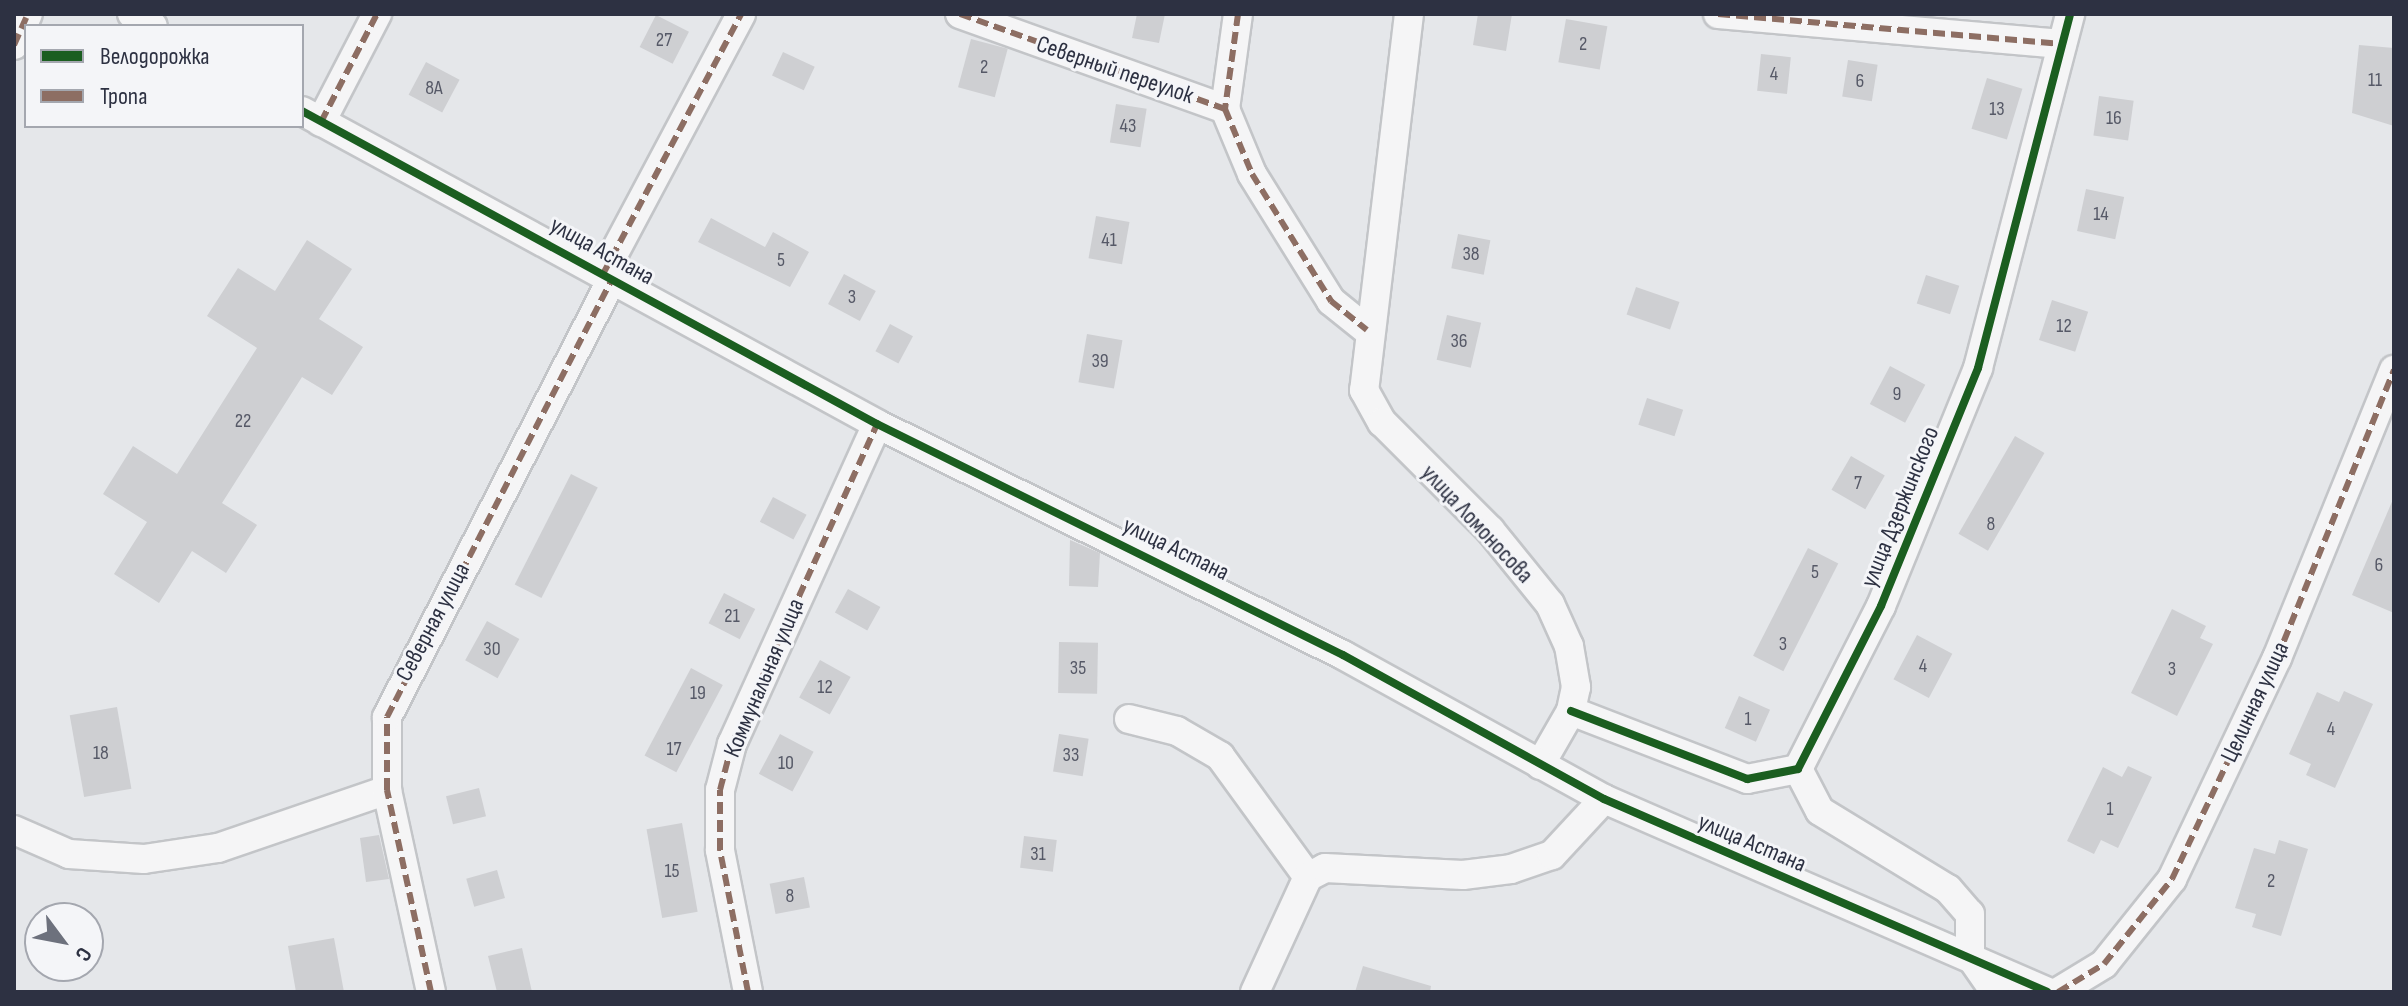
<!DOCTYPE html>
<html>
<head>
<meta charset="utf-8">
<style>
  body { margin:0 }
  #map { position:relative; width:2408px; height:1006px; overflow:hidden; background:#e5e7ea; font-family:"Sofia Sans Condensed",sans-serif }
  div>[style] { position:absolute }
  .building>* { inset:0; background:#cecfd2; transform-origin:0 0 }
  .roads { filter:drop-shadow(2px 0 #c3c5c8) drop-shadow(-2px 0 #c3c5c8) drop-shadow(0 2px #c3c5c8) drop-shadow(0 -2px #c3c5c8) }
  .minor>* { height:28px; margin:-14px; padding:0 14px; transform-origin:14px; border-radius:14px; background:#f5f5f6 }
  .quiet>* { height:6px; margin-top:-3px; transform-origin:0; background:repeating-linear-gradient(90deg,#8d6e63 0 12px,transparent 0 18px) }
  .cycleway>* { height:8px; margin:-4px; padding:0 4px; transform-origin:4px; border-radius:4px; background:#1b5e20 }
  span { translate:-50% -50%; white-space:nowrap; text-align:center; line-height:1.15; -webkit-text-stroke:6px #f4f5f8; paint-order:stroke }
  .number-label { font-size:20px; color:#565967 }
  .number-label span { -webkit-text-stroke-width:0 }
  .street-label { font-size:24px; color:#2d3142 }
  .frame { position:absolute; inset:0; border:16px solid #2d3142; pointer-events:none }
  .legend { position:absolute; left:24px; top:24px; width:280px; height:104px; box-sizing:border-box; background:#f4f5f8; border:2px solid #a4a7af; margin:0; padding:10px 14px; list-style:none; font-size:24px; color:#2d3142 }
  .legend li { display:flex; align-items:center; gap:16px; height:40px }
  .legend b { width:40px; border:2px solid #a4a7af }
  .north { position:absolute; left:24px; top:902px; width:80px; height:80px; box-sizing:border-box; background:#f4f5f8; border:2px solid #a4a7af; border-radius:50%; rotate:122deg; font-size:22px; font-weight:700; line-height:32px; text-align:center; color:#2d3142 }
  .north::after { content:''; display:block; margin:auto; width:28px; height:36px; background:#6d717d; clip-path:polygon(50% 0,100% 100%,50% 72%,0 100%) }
</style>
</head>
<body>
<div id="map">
  <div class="building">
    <i style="clip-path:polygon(1137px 14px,1165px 14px,1159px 43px,1132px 38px)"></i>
    <i style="clip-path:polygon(1478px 14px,1512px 14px,1506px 51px,1473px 45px)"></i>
    <i style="left:656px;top:15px;width:37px;height:36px;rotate:27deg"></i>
    <i style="left:1566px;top:19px;width:42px;height:44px;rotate:10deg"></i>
    <i style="left:971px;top:39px;width:38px;height:50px;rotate:15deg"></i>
    <i style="clip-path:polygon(2359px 45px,2394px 48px,2394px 126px,2352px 113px)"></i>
    <i style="left:783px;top:52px;width:35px;height:26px;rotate:25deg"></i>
    <i style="left:1761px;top:54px;width:30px;height:37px;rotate:6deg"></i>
    <i style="left:1848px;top:60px;width:30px;height:37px;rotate:9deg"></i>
    <i style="left:426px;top:62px;width:38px;height:37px;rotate:28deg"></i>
    <i style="left:1987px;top:78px;width:37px;height:53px;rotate:17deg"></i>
    <i style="left:2099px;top:96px;width:35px;height:40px;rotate:8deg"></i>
    <i style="left:1116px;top:104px;width:31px;height:39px;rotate:9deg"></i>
    <i style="left:2086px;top:189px;width:39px;height:43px;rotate:12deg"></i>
    <i style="left:1096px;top:216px;width:34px;height:43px;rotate:10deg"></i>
    <i style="clip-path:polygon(711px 218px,765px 247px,773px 232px,809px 252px,790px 287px,698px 242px)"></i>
    <i style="left:1458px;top:234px;width:33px;height:35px;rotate:11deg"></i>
    <i style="clip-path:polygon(307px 240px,352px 269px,319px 319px,363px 347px,332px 395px,302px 377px,222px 503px,257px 525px,226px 573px,192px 551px,159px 603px,114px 574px,147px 522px,103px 494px,133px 446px,177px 474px,257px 348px,207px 316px,238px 268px,275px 291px)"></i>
    <i style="left:844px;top:274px;width:36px;height:34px;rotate:28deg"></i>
    <i style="left:1926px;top:275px;width:35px;height:30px;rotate:18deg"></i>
    <i style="left:1636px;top:287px;width:46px;height:29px;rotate:19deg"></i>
    <i style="left:2052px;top:300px;width:38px;height:42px;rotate:18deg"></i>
    <i style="left:1447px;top:315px;width:35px;height:46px;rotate:13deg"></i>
    <i style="left:890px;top:324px;width:26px;height:31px;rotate:28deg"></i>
    <i style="left:1087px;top:334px;width:36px;height:49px;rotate:10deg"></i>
    <i style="left:1890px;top:366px;width:40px;height:43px;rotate:28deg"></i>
    <i style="left:1647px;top:398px;width:38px;height:28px;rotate:18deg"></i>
    <i style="left:2015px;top:436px;width:34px;height:113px;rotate:30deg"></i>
    <i style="left:1851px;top:456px;width:39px;height:39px;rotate:30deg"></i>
    <i style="left:571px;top:474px;width:30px;height:124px;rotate:27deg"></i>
    <i style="left:773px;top:497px;width:38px;height:28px;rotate:28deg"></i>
    <i style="clip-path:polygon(2394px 497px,2394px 613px,2352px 595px)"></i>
    <i style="clip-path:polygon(1070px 540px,1100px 553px,1098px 587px,1069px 586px)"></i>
    <i style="left:1808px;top:548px;width:34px;height:121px;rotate:27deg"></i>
    <i style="left:848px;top:589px;width:37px;height:27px;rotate:29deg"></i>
    <i style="left:724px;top:593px;width:35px;height:34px;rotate:27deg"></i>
    <i style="clip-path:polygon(2172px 609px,2206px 626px,2200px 638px,2213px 644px,2177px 716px,2131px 693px)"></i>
    <i style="left:487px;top:621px;width:37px;height:45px;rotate:29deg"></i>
    <i style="left:1917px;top:635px;width:40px;height:50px;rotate:28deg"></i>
    <i style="left:1059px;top:642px;width:39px;height:51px;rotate:1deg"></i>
    <i style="left:820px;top:660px;width:35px;height:43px;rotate:29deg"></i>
    <i style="left:691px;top:668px;width:36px;height:99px;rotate:28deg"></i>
    <i style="clip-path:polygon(2344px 691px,2373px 704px,2335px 788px,2306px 775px,2311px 764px,2289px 754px,2317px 692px,2339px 702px)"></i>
    <i style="left:1739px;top:696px;width:34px;height:35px;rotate:24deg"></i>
    <i style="left:117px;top:707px;width:83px;height:48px;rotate:80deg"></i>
    <i style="left:780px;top:734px;width:38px;height:45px;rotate:28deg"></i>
    <i style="left:1059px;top:734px;width:30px;height:38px;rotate:9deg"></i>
    <i style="clip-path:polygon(2128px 766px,2152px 777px,2118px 848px,2101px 840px,2094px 854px,2067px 841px,2103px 767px,2122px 777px)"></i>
    <i style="left:479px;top:788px;width:29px;height:34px;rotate:76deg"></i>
    <i style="left:682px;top:823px;width:90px;height:36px;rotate:80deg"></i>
    <i style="clip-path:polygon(379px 835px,389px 879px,366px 882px,360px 838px)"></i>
    <i style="left:1024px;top:836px;width:33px;height:32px;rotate:7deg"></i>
    <i style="clip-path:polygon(2279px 840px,2308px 849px,2281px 936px,2252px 927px,2256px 914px,2235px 908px,2254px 848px,2275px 854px)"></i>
    <i style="left:497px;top:870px;width:29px;height:32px;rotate:74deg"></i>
    <i style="left:804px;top:877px;width:31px;height:35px;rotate:79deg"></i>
    <i style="clip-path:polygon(334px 938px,344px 992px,296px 992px,288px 946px)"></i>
    <i style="clip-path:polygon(522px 948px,532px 992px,497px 992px,488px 956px)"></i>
    <i style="clip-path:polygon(1363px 966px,1431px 986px,1430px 992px,1355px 992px)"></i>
  </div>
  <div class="roads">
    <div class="minor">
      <i style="left:132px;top:14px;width:24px;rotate:30deg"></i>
      <i style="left:960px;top:14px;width:282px;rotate:19.7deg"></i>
      <i style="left:1238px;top:14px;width:96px;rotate:97.8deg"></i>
      <i style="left:1225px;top:109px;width:70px;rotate:67.4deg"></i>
      <i style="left:1252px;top:174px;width:150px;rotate:58.1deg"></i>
      <i style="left:1331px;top:301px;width:46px;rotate:38.9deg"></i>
      <i style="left:1409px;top:14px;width:379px;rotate:96.8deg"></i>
      <i style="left:1364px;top:390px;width:37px;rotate:61deg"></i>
      <i style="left:1382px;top:422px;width:153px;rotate:45deg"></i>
      <i style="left:1490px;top:530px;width:95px;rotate:51deg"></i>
      <i style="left:1550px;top:604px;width:46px;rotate:65.7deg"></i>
      <i style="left:1569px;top:646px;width:42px;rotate:80.3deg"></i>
      <i style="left:1576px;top:687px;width:25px;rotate:102deg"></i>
      <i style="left:1571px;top:711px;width:62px;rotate:119.9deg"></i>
      <i style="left:1718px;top:14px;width:345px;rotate:5deg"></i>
      <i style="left:14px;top:45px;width:34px;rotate:-66deg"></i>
      <i style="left:302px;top:111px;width:655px;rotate:28.56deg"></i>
      <i style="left:877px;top:424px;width:520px;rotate:26.37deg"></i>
      <i style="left:1343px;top:655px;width:298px;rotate:28.9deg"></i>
      <i style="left:1604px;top:799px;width:483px;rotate:23.5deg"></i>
      <i style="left:321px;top:122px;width:122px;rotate:-62.6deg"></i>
      <i style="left:603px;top:274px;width:294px;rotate:-62deg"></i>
      <i style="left:1571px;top:711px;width:189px;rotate:21.1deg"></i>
      <i style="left:1747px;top:779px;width:52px;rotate:-11.1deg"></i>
      <i style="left:1798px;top:769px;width:183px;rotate:-63deg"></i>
      <i style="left:1881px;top:606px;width:257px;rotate:-67.8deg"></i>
      <i style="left:1978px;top:368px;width:366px;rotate:-75.4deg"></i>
      <i style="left:1129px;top:719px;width:49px;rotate:14deg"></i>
      <i style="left:1177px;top:731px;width:50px;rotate:30.2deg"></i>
      <i style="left:1220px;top:756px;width:150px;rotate:54deg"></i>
      <i style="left:1798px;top:769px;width:47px;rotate:62.4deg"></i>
      <i style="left:1820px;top:811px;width:150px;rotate:31.4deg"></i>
      <i style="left:1948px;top:889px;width:33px;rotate:49deg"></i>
      <i style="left:1970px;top:914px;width:42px;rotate:90deg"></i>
      <i style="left:1970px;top:956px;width:44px;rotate:55.2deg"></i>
      <i style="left:14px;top:830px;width:60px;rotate:23.6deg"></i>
      <i style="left:69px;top:854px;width:75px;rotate:3.8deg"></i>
      <i style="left:144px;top:859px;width:75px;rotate:-8.5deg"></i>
      <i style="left:218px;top:848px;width:179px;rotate:-18.9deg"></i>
      <i style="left:431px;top:992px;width:207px;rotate:-102.3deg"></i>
      <i style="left:387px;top:790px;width:73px;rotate:-90deg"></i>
      <i style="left:387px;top:717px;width:492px;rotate:-62.8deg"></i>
      <i style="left:748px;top:992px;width:145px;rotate:-101.2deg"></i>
      <i style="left:720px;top:850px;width:60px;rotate:-90deg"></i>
      <i style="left:720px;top:790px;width:48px;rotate:-75.4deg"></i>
      <i style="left:732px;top:744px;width:351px;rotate:-65.6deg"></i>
      <i style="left:1255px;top:992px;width:127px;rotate:-65.3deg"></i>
      <i style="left:1308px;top:877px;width:19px;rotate:-28deg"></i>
      <i style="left:1325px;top:868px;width:138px;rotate:2.9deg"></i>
      <i style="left:1463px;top:875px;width:48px;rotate:-7.1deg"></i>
      <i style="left:1511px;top:869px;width:43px;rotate:-18.9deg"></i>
      <i style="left:1552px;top:855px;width:76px;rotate:-47.1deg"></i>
      <i style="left:2058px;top:992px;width:54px;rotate:-31.3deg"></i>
      <i style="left:2104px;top:964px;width:109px;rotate:-51.3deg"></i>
      <i style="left:2172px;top:879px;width:245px;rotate:-64.6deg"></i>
      <i style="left:2277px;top:658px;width:311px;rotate:-67.9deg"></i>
    </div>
  </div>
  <div class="quiet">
    <i style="left:960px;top:14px;width:282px;rotate:19.7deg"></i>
    <i style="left:1238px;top:14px;width:96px;rotate:97.8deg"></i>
    <i style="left:1225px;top:109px;width:70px;rotate:67.4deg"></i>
    <i style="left:1252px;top:174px;width:150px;rotate:58.1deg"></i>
    <i style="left:1331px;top:301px;width:46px;rotate:38.9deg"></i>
    <i style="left:1718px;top:14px;width:345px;rotate:5deg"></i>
    <i style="left:14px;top:45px;width:34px;rotate:-66deg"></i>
    <i style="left:321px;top:122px;width:122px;rotate:-62.6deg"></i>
    <i style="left:603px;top:274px;width:294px;rotate:-62deg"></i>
    <i style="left:431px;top:992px;width:207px;rotate:-102.3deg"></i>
    <i style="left:387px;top:790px;width:73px;rotate:-90deg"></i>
    <i style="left:387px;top:717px;width:492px;rotate:-62.8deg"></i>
    <i style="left:748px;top:992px;width:145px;rotate:-101.2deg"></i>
    <i style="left:720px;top:850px;width:60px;rotate:-90deg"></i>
    <i style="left:720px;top:790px;width:48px;rotate:-75.4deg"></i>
    <i style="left:732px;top:744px;width:351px;rotate:-65.6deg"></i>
    <i style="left:2058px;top:992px;width:54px;rotate:-31.3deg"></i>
    <i style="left:2104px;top:964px;width:109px;rotate:-51.3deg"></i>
    <i style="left:2172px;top:879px;width:245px;rotate:-64.6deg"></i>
    <i style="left:2277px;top:658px;width:311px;rotate:-67.9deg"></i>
  </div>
  <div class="cycleway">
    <i style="left:302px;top:111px;width:655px;rotate:28.56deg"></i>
    <i style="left:877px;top:424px;width:520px;rotate:26.37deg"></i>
    <i style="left:1343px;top:655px;width:298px;rotate:28.9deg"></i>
    <i style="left:1604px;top:799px;width:483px;rotate:23.5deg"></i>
    <i style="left:1571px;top:711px;width:189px;rotate:21.1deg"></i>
    <i style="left:1747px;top:779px;width:52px;rotate:-11.1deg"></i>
    <i style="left:1798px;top:769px;width:183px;rotate:-63deg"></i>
    <i style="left:1881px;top:606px;width:257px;rotate:-67.8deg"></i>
    <i style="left:1978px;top:368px;width:366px;rotate:-75.4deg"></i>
  </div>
  <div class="number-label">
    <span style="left:664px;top:40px">27</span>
    <span style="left:1583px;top:44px">2</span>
    <span style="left:984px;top:67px">2</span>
    <span style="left:1774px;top:74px">4</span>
    <span style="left:2375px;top:80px">11</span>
    <span style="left:1860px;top:81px">6</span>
    <span style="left:434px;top:88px">8А</span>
    <span style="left:1997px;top:109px">13</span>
    <span style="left:2114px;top:118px">16</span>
    <span style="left:1128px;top:126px">43</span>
    <span style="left:2101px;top:214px">14</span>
    <span style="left:1109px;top:240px">41</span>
    <span style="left:1471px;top:254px">38</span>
    <span style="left:781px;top:260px">5</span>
    <span style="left:852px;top:297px">3</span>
    <span style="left:2064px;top:326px">12</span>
    <span style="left:1459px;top:341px">36</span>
    <span style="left:1100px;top:361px">39</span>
    <span style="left:1897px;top:394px">9</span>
    <span style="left:243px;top:421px">22</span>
    <span style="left:1858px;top:483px">7</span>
    <span style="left:1991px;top:524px">8</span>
    <span style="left:2379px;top:565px">6</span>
    <span style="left:1815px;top:572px">5</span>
    <span style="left:732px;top:616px">21</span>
    <span style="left:1783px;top:644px">3</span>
    <span style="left:492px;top:649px">30</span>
    <span style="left:1923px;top:666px">4</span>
    <span style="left:1078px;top:668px">35</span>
    <span style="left:2172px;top:669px">3</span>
    <span style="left:825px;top:687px">12</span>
    <span style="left:698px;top:693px">19</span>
    <span style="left:1748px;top:719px">1</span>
    <span style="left:2331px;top:729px">4</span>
    <span style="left:674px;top:749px">17</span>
    <span style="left:101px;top:753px">18</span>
    <span style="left:1071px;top:755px">33</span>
    <span style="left:786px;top:763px">10</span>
    <span style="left:2110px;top:809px">1</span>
    <span style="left:1038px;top:854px">31</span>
    <span style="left:672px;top:871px">15</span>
    <span style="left:2271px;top:881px">2</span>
    <span style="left:790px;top:896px">8</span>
  </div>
  <div class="street-label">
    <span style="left:1115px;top:70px;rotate:19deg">Северный переулок</span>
    <span style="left:602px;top:251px;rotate:29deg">улица Астана</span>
    <span style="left:1900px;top:507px;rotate:-68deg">улица Дзержинского</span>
    <span style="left:1477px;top:524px;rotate:47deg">улица Ломоносова</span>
    <span style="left:1176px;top:549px;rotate:26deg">улица Астана</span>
    <span style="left:433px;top:622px;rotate:-62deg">Северная улица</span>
    <span style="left:764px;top:678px;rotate:-67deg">Коммунальная улица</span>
    <span style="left:2255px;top:702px;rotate:-65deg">Целинная улица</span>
    <span style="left:1752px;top:843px;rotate:23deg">улица Астана</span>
  </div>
  <div class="frame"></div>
  <ul class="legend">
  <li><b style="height:10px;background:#1b5e20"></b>Велодорожка</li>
  <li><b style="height:10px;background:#8d6e63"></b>Тропа</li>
  </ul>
  <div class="north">С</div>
</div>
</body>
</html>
